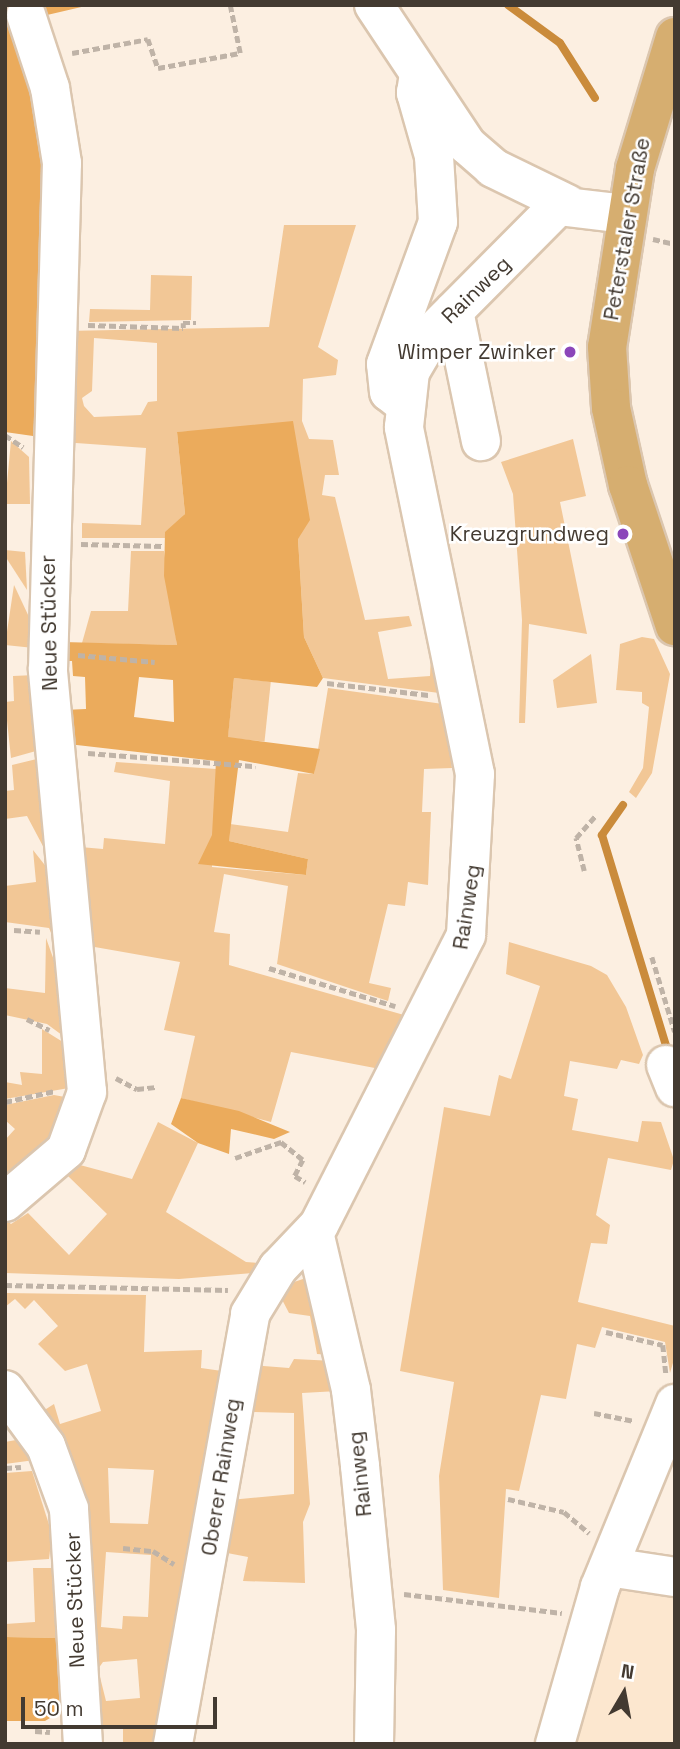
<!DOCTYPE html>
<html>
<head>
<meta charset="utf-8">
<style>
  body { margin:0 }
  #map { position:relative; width:680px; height:1749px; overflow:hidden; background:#fcefe1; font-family:"Space Grotesk",sans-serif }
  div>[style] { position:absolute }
  .built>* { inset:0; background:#fce7cf }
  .green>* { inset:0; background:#f2c796; transform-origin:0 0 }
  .forest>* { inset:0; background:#ebab5c }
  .stream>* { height:8px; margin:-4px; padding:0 4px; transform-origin:4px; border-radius:4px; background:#ca8b3b }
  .path>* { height:4.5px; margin-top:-2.25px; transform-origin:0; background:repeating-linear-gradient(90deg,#bfb3a7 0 7px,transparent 0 10.5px) }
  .roads { filter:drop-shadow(2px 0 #dbc6af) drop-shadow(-2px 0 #dbc6af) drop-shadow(0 2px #dbc6af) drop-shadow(0 -2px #dbc6af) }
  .minor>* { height:38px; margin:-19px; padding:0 19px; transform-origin:19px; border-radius:19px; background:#fff }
  .major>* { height:38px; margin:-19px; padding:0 19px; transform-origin:19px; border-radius:19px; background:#d6ae70 }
  .dots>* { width:19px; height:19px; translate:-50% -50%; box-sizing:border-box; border:4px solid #fff; border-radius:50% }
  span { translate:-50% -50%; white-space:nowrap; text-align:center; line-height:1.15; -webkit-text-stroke:5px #fff; paint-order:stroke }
  .street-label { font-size:21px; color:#433a31 }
  .poi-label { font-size:21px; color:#433a31 }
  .right { translate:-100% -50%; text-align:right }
  .frame { position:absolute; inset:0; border:7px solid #433a31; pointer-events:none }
  .north { position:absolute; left:589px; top:1658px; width:70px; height:70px; -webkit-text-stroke:5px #fff; paint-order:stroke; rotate:10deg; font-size:19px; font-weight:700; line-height:28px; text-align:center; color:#433a31 }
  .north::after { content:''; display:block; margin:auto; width:24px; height:32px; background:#433a31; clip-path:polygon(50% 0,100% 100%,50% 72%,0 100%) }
  .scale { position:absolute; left:21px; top:1697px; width:196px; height:32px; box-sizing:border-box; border:4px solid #433a31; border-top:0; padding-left:9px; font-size:21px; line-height:24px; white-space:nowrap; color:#433a31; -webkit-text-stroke:5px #fff; paint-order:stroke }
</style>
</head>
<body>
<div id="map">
  <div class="built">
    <i style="clip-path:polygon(623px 1586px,675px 1592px,675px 1744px,567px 1744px,614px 1593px)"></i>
  </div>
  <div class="green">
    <i style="clip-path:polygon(evenodd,284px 225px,356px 225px,318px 347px,338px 360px,336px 375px,303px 379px,302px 421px,309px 439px,333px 440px,339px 475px,325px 475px,322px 495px,335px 497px,365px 620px,409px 616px,412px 626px,378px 632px,388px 679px,430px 676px,431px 653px,447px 694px,323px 678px,304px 637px,298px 539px,219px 430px,177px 432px,185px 514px,165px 538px,82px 538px,82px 523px,141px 525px,146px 448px,62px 442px,74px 422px,65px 331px,269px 327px,284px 225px,94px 338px,157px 343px,157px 401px,148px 402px,141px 415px,94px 417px,84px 406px,82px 398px,92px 391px,94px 338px)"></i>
    <i style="clip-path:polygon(151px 275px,192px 276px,191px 320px,89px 322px,90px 309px,150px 310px)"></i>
    <i style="clip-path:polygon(573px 439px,586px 496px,560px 502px,587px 634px,529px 624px,525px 723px,519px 723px,522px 620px,513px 494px,501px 462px)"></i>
    <i style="clip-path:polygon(11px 441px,29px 457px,30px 504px,5px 504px)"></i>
    <i style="clip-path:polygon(5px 550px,25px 552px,27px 590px,5px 556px)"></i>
    <i style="clip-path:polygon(131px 551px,164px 551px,177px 645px,82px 643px,91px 611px,128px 611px)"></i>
    <i style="clip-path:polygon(14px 585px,29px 617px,34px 648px,5px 645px)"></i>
    <i style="clip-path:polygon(642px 637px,654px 639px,670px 674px,652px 773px,636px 798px,629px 792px,643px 768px,649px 707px,642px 703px,642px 692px,616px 690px,620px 644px)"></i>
    <i style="clip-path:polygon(591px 654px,597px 703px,557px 708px,553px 680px)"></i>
    <i style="clip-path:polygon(35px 675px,36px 751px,11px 758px,5px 702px,14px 701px,13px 676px)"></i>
    <i style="left:234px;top:678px;width:37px;height:60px;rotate:6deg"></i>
    <i style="clip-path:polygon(328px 688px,443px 704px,452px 768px,424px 769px,422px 812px,431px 812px,428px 885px,408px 882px,405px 906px,388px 904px,369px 983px,391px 988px,388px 1001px,277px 964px,288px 886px,224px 874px,214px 932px,230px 934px,229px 965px,404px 1015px,408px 1024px,380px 1069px,291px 1052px,271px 1122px,181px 1098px,195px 1036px,164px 1030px,180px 962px,89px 946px,80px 847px,103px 849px,104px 838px,165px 844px,170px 781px,114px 772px,116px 762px,216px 769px,212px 867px,306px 875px,308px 859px,229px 841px,230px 824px,288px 832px,298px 773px,314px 774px)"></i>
    <i style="clip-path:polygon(45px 757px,54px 867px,27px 816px,5px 819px,5px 791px,14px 790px,12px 765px)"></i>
    <i style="clip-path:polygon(33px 850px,55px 878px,62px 959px,49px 928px,5px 922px,5px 886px,36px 882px)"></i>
    <i style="clip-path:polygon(46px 938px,56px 966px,64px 968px,70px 1041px,47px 1024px,5px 1015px,5px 988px,45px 993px)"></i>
    <i style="clip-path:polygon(509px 942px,591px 966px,607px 975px,626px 1007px,643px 1055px,639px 1064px,621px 1060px,617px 1069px,570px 1061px,564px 1096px,578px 1099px,572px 1130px,638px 1142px,642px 1121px,661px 1122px,674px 1160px,671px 1170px,608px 1158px,596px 1215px,610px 1225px,607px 1244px,591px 1243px,578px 1302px,675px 1326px,675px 1356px,670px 1373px,665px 1342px,602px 1327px,595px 1348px,577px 1344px,566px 1399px,541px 1395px,519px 1491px,506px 1489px,499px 1598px,443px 1590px,439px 1476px,454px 1382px,400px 1371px,444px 1107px,490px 1116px,499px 1075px,511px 1079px,540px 986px,506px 974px)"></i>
    <i style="clip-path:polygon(42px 1029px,71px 1047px,69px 1088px,5px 1099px,5px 1082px,22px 1085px,20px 1072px,42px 1074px)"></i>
    <i style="clip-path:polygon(54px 1095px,65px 1097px,48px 1145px,5px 1186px,5px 1140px,15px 1129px,5px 1120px,5px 1105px)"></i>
    <i style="clip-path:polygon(158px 1122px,198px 1143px,166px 1212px,246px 1262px,258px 1263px,253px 1273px,179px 1279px,5px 1273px,5px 1219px,11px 1224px,28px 1213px,69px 1255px,107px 1214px,68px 1176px,80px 1165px,132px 1179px)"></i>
    <i style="clip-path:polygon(303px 1279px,314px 1287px,332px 1355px,317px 1354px,310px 1316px,289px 1313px,276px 1288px)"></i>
    <i style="clip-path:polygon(evenodd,5px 1293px,146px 1295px,144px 1352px,202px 1350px,201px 1368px,222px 1371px,161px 1744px,123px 1744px,123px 1726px,96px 1727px,43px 1411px,54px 1404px,60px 1424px,101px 1411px,87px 1364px,65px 1371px,38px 1344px,58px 1326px,34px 1300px,25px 1309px,15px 1299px,5px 1307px,5px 1293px,108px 1468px,154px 1470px,148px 1524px,110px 1523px,108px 1468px,5px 1293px,106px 1552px,151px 1555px,148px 1617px,123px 1616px,122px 1629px,101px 1627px,106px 1552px,5px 1293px,137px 1659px,140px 1698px,106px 1701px,98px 1669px,103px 1662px,137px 1659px)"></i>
    <i style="clip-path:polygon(294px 1359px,334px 1361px,338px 1391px,302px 1393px,310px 1504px,303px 1522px,305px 1583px,243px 1581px,248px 1557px,222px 1552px,230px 1500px,294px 1494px,294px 1413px,252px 1412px,251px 1365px,289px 1368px)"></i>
    <i style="clip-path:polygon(27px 1438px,35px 1460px,5px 1464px,5px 1442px)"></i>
    <i style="clip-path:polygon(32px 1471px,52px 1534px,49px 1559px,5px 1562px,5px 1473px)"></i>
    <i style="clip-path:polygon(33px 1568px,56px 1568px,57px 1638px,5px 1637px,5px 1624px,35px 1622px)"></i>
  </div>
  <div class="forest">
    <i style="clip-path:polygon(5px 5px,90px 5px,17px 22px,54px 165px,33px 436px,5px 432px)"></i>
    <i style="clip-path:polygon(evenodd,293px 421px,310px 520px,298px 539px,304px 637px,323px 678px,317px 687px,234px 678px,228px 737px,320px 749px,314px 774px,239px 760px,229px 841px,308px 859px,306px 875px,198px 864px,212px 835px,216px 761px,68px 744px,63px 710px,86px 709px,85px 677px,73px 676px,72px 661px,62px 661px,63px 642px,177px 645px,164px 576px,165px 532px,185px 514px,177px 432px,293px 421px,139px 677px,173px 680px,174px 722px,134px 717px,139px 677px)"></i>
    <i style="clip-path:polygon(181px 1098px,239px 1111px,290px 1132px,274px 1139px,231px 1129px,229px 1154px,198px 1143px,171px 1124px)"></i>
    <i style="clip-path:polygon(5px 1637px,57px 1638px,60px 1712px,45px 1721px,5px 1721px)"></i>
  </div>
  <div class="stream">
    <i style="left:508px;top:5px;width:64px;rotate:36.2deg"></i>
    <i style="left:560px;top:43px;width:65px;rotate:57.5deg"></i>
    <i style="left:623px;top:805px;width:37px;rotate:125deg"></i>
    <i style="left:602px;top:835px;width:220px;rotate:73.1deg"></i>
  </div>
  <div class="path">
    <i style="left:72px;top:53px;width:77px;rotate:-10.4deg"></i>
    <i style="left:148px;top:39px;width:31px;rotate:71deg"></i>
    <i style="left:158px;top:68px;width:83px;rotate:-10.4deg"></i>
    <i style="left:240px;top:53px;width:49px;rotate:-101.8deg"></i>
    <i style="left:653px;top:239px;width:23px;rotate:13deg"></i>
    <i style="left:88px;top:325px;width:95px;rotate:1.8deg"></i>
    <i style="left:183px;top:328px;width:5px;rotate:-90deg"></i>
    <i style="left:183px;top:323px;width:13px"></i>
    <i style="left:5px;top:435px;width:22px;rotate:34deg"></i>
    <i style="left:81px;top:544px;width:81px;rotate:1.4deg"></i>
    <i style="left:78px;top:655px;width:77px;rotate:5.2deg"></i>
    <i style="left:327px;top:683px;width:102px;rotate:6.8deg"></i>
    <i style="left:88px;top:753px;width:168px;rotate:4.5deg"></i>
    <i style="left:584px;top:871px;width:34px;rotate:-104deg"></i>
    <i style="left:576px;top:838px;width:29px;rotate:-49deg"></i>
    <i style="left:14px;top:930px;width:26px;rotate:4deg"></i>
    <i style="left:652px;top:957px;width:78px;rotate:73deg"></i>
    <i style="left:269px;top:968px;width:132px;rotate:16.8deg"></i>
    <i style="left:27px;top:1019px;width:25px;rotate:26deg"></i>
    <i style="left:116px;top:1078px;width:24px;rotate:28deg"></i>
    <i style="left:137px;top:1089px;width:18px;rotate:-6deg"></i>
    <i style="left:5px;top:1102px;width:51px;rotate:-12.4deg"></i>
    <i style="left:235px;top:1158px;width:49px;rotate:-19.2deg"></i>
    <i style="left:281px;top:1142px;width:28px;rotate:39deg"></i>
    <i style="left:303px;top:1160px;width:18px;rotate:117deg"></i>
    <i style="left:295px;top:1176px;width:12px;rotate:31deg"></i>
    <i style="left:5px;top:1285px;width:223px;rotate:1.3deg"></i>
    <i style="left:606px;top:1332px;width:58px;rotate:12.8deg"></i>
    <i style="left:663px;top:1345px;width:31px;rotate:84deg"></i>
    <i style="left:594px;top:1413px;width:41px;rotate:11.3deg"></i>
    <i style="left:5px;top:1468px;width:16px;rotate:-4deg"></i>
    <i style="left:508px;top:1499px;width:57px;rotate:13.1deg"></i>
    <i style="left:564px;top:1512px;width:33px;rotate:40deg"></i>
    <i style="left:123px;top:1548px;width:30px;rotate:6deg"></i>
    <i style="left:153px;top:1551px;width:25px;rotate:32deg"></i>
    <i style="left:404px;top:1594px;width:159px;rotate:6.9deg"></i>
    <i style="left:35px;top:1731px;width:15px;rotate:4deg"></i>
  </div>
  <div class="roads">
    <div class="minor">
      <i style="left:374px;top:5px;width:168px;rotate:56.4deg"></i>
      <i style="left:467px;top:145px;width:35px;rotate:41deg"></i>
      <i style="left:493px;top:168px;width:82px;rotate:25.9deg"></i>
      <i style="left:454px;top:311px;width:133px;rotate:78.3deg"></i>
      <i style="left:402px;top:402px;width:16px;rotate:-142deg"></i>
      <i style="left:389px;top:392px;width:28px;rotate:-96deg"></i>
      <i style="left:386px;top:364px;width:151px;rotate:-69.9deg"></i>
      <i style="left:438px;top:222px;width:66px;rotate:-93.5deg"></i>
      <i style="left:434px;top:156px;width:66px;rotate:-105.9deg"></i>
      <i style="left:416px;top:93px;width:18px;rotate:-81deg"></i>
      <i style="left:666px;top:1065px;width:24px;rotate:68deg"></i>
      <i style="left:5px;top:1202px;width:80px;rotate:-40.4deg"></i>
      <i style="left:66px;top:1150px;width:62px;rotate:-70.1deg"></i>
      <i style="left:87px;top:1092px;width:424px;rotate:-95.3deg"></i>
      <i style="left:48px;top:670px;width:507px;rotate:-88.42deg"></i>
      <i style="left:62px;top:163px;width:76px;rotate:-99.1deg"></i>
      <i style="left:50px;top:88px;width:77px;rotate:-108.2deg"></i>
      <i style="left:314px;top:1232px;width:162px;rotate:76.8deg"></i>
      <i style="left:351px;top:1390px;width:77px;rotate:83.2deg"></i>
      <i style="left:360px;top:1466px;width:165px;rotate:84.4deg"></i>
      <i style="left:376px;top:1630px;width:114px;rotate:91deg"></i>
      <i style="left:5px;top:1390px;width:69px;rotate:53.8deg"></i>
      <i style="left:46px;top:1446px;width:67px;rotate:69.9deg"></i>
      <i style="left:69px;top:1509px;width:235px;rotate:86.6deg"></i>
      <i style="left:609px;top:1567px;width:67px;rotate:8.6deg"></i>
      <i style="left:173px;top:1744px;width:437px;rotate:-79.8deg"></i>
      <i style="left:250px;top:1314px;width:54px;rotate:-58.7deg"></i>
      <i style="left:278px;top:1268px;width:59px;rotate:-46.4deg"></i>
      <i style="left:319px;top:1225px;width:325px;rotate:-63.1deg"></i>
      <i style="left:466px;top:935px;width:161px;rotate:-86.8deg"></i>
      <i style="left:475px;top:774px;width:354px;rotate:-101.6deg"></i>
      <i style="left:404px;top:427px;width:55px;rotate:-83.8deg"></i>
      <i style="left:410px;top:372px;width:48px;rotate:-59.7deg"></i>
      <i style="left:434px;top:331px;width:176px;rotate:-45.2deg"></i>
      <i style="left:558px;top:206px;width:67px;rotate:6.8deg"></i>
      <i style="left:555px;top:1744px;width:163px;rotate:-74deg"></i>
      <i style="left:600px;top:1587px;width:198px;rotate:-67.7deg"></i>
    </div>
    <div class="major">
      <i style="left:675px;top:37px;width:138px;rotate:106.9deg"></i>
      <i style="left:635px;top:169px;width:180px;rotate:98.9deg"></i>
      <i style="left:607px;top:347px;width:61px;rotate:86.2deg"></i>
      <i style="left:611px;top:408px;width:79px;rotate:77.6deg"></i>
      <i style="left:628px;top:485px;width:149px;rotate:71.6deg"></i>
    </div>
  </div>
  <div class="dots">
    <i style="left:570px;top:352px;background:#8b46ba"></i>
    <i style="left:623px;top:534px;background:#8b46ba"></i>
  </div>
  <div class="street-label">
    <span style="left:627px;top:229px;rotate:-80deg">Peterstaler Straße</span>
    <span style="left:476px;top:290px;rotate:-44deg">Rainweg</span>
    <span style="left:49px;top:623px;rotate:-91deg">Neue Stücker</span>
    <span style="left:467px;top:907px;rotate:-81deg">Rainweg</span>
    <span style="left:360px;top:1474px;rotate:-96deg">Rainweg</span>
    <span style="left:221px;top:1477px;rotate:-81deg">Oberer Rainweg</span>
    <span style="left:75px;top:1600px;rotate:-92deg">Neue Stücker</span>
  </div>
  <div class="poi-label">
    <span class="right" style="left:556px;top:352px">Wimper Zwinker</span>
    <span class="right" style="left:609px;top:534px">Kreuzgrundweg</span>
  </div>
  <div class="frame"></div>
  <div class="north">N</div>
  <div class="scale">50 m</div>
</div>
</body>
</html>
